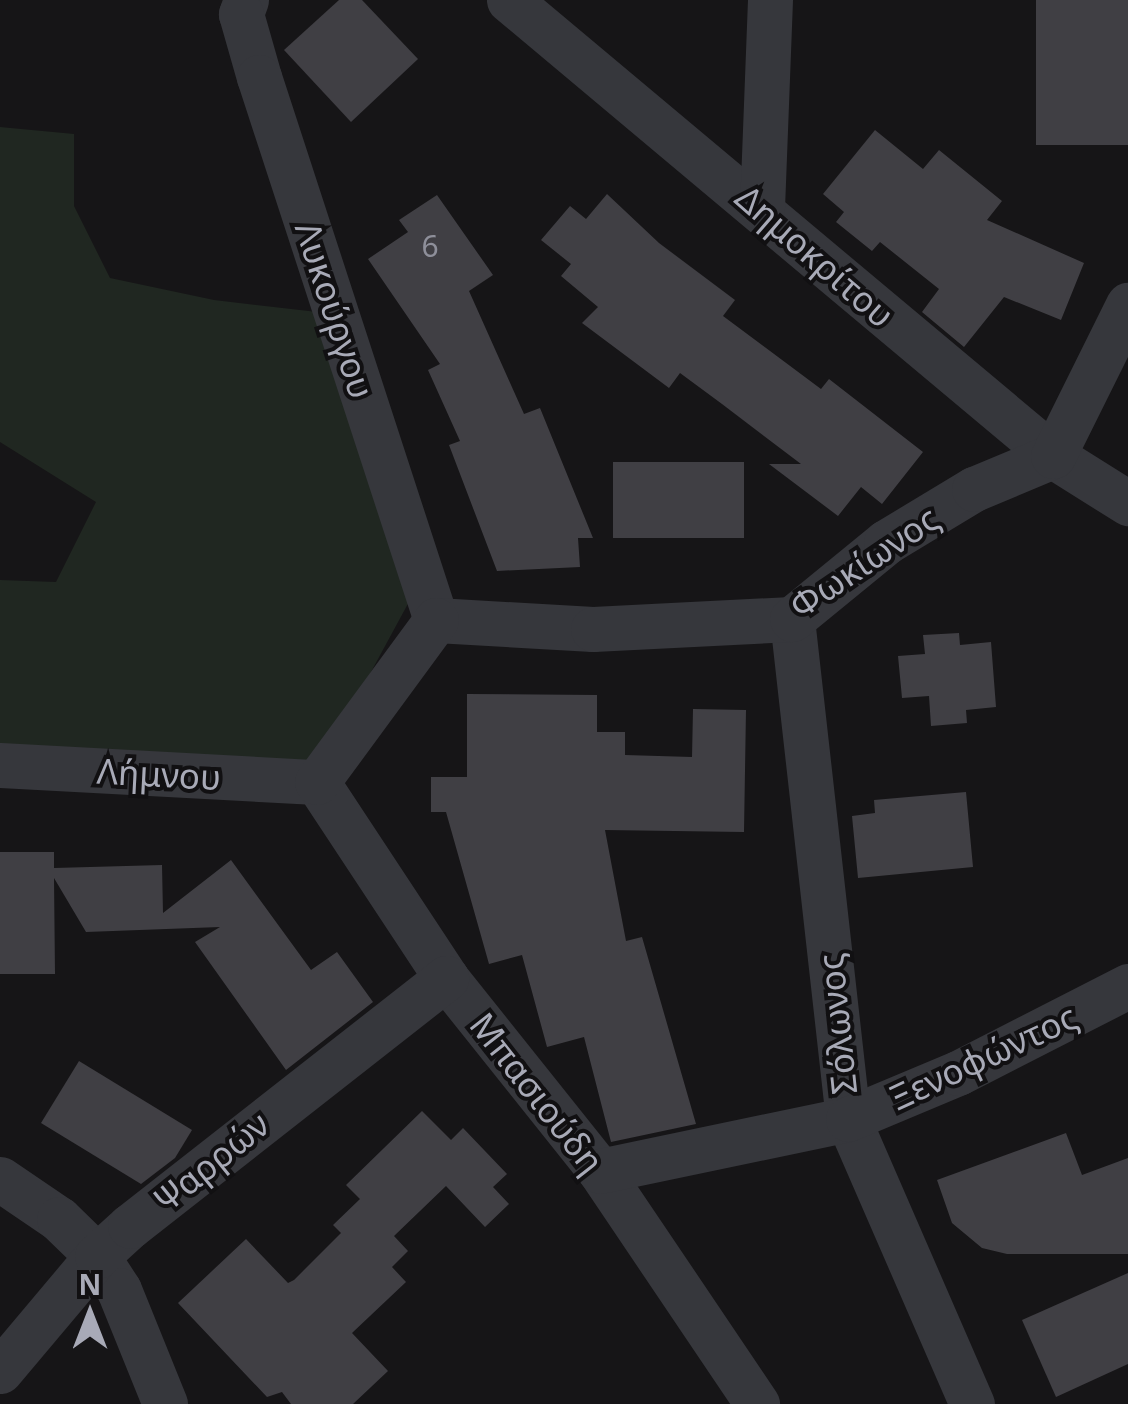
<!DOCTYPE html>
<html>
<head>
<meta charset="utf-8">
<style>
  body { margin:0 }
  #map { position:relative; width:1128px; height:1404px; overflow:hidden; background:#161517; font-family:"Noto Sans",sans-serif }
  div>[style] { position:absolute }
  .green>* { inset:0; background:#202721 }
  .building>* { inset:0; background:#403f44; transform-origin:0 0 }
  .street>* { height:45px; margin:-22.5px; padding:0 22.5px; transform-origin:22.5px; border-radius:22.5px; background:#36373c }
  span { translate:-50% -50%; white-space:nowrap; text-align:center; line-height:1.15; -webkit-text-stroke:8px #111012; paint-order:stroke }
  .number-label { font-size:30px; color:#8e8f9a }
  .number-label span { -webkit-text-stroke-width:0 }
  .street-label { font-size:35px; color:#a8aab7 }
  .north { position:absolute; left:40px; top:1264px; width:100px; height:100px; -webkit-text-stroke:8px #111012; paint-order:stroke; rotate:0deg; font-size:28px; font-weight:700; line-height:40px; text-align:center; color:#a8aab7 }
  .north::after { content:''; display:block; margin:auto; width:35px; height:45px; background:#a8aab7; clip-path:polygon(50% 0,100% 100%,50% 72%,0 100%) }
</style>
</head>
<body>
<div id="map">
  <div class="green">
    <i style="clip-path:polygon(0 127px,74px 134px,74px 206px,110px 278px,214px 300px,326px 313px,429px 565px,308px 788px,0 753px,0 580px,56px 582px,96px 502px,0 442px)"></i>
  </div>
  <div class="building">
    <i style="clip-path:polygon(339px 0,362px 0,418px 59px,351px 122px,284px 50px)"></i>
    <i style="left:1036px;top:0;width:92px;height:145px"></i>
    <i style="clip-path:polygon(875px 130px,923px 169px,939px 150px,1002px 201px,987px 220px,1084px 263px,1061px 320px,1004px 297px,964px 347px,922px 312px,939px 289px,880px 242px,872px 251px,836px 222px,844px 212px,823px 194px)"></i>
    <i style="clip-path:polygon(607px 194px,659px 243px,735px 300px,723px 316px,821px 389px,829px 379px,923px 452px,882px 504px,861px 487px,838px 516px,769px 464px,801px 464px,722px 404px,680px 373px,669px 388px,582px 323px,598px 307px,561px 276px,571px 264px,541px 240px,570px 206px,586px 219px)"></i>
    <i style="clip-path:polygon(437px 195px,493px 275px,469px 291px,524px 414px,540px 408px,593px 538px,578px 538px,580px 567px,497px 571px,449px 445px,460px 441px,428px 370px,440px 364px,368px 259px,408px 232px,399px 220px)"></i>
    <i style="left:613px;top:462px;width:131px;height:76px"></i>
    <i style="clip-path:polygon(959px 633px,960px 645px,991px 642px,996px 707px,966px 710px,967px 723px,931px 726px,929px 696px,902px 698px,898px 656px,925px 654px,923px 635px)"></i>
    <i style="clip-path:polygon(467px 694px,597px 695px,597px 732px,625px 732px,625px 755px,692px 757px,693px 709px,746px 710px,744px 832px,605px 830px,626px 941px,642px 937px,696px 1124px,611px 1142px,584px 1037px,547px 1047px,522px 955px,489px 964px,446px 812px,431px 812px,431px 777px,467px 777px)"></i>
    <i style="clip-path:polygon(966px 792px,973px 867px,858px 878px,852px 816px,875px 813px,874px 800px)"></i>
    <i style="clip-path:polygon(0 852px,54px 852px,54px 868px,162px 865px,163px 913px,231px 860px,311px 970px,337px 952px,373px 1002px,286px 1070px,195px 942px,220px 927px,86px 932px,54px 878px,55px 974px,0 974px)"></i>
    <i style="clip-path:polygon(79px 1061px,192px 1130px,175px 1158px,141px 1184px,41px 1123px)"></i>
    <i style="clip-path:polygon(422px 1111px,451px 1140px,463px 1128px,507px 1174px,493px 1187px,509px 1204px,485px 1227px,446px 1186px,394px 1236px,408px 1251px,392px 1267px,406px 1282px,352px 1333px,388px 1371px,353px 1404px,291px 1404px,282px 1392px,267px 1397px,178px 1303px,246px 1239px,288px 1283px,294px 1280px,341px 1233px,333px 1225px,360px 1199px,346px 1185px)"></i>
    <i style="clip-path:polygon(1066px 1133px,1082px 1175px,1128px 1158px,1128px 1254px,1007px 1254px,982px 1248px,952px 1223px,937px 1180px)"></i>
    <i style="clip-path:polygon(1128px 1273px,1128px 1364px,1056px 1397px,1022px 1320px)"></i>
  </div>
  <div class="street">
    <i style="left:246px;top:0;width:15px;rotate:110deg"></i>
    <i style="left:241px;top:14px;width:66px;rotate:74.1deg"></i>
    <i style="left:259px;top:77px;width:571px;rotate:71.95deg"></i>
    <i style="left:509px;top:0;width:710px;rotate:39.97deg"></i>
    <i style="left:1053px;top:456px;width:89px;rotate:32.1deg"></i>
    <i style="left:762px;top:208px;width:208px;rotate:-87.8deg"></i>
    <i style="left:792px;top:619px;width:503px;rotate:83.61deg"></i>
    <i style="left:848px;top:1119px;width:311px;rotate:66.5deg"></i>
    <i style="left:436px;top:620px;width:157px;rotate:3.3deg"></i>
    <i style="left:593px;top:629px;width:199px;rotate:-2.9deg"></i>
    <i style="left:792px;top:619px;width:122px;rotate:-39.3deg"></i>
    <i style="left:886px;top:542px;width:103px;rotate:-31.1deg"></i>
    <i style="left:974px;top:489px;width:86px;rotate:-22.7deg"></i>
    <i style="left:1053px;top:456px;width:169px;rotate:-63.6deg"></i>
    <i style="left:0;top:765px;width:317px;rotate:3.1deg"></i>
    <i style="left:317px;top:782px;width:235px;rotate:56.6deg"></i>
    <i style="left:446px;top:978px;width:247px;rotate:51.4deg"></i>
    <i style="left:600px;top:1171px;width:281px;rotate:56deg"></i>
    <i style="left:317px;top:782px;width:201px;rotate:-53.7deg"></i>
    <i style="left:600px;top:1171px;width:253px;rotate:-11.8deg"></i>
    <i style="left:848px;top:1119px;width:119px;rotate:-22.7deg"></i>
    <i style="left:958px;top:1073px;width:191px;rotate:-27.1deg"></i>
    <i style="left:0;top:1179px;width:71px;rotate:34.1deg"></i>
    <i style="left:59px;top:1219px;width:53px;rotate:44.2deg"></i>
    <i style="left:97px;top:1256px;width:40px;rotate:57.1deg"></i>
    <i style="left:119px;top:1290px;width:123px;rotate:68deg"></i>
    <i style="left:0;top:1371px;width:150px;rotate:-49.9deg"></i>
    <i style="left:97px;top:1256px;width:45px;rotate:-42.3deg"></i>
    <i style="left:130px;top:1226px;width:402px;rotate:-38.1deg"></i>
  </div>
  <div class="number-label">
    <span style="left:430px;top:246px">6</span>
  </div>
  <div class="street-label">
    <span style="left:815px;top:256px;rotate:41deg">Δημοκρίτου</span>
    <span style="left:335px;top:310px;rotate:72deg">Λυκούργου</span>
    <span style="left:864px;top:562px;rotate:-34deg">Φωκίωνος</span>
    <span style="left:159px;top:774px;rotate:3deg">Λήμνου</span>
    <span style="left:837px;top:1024px;rotate:-96deg">Σόλωνος</span>
    <span style="left:983px;top:1057px;rotate:-25deg">Ξενοφώντος</span>
    <span style="left:537px;top:1093px;rotate:52deg">Μπασιούδη</span>
    <span style="left:211px;top:1162px;rotate:-39deg">Ψαρρών</span>
  </div>
  <div class="north">N</div>
</div>
</body>
</html>
